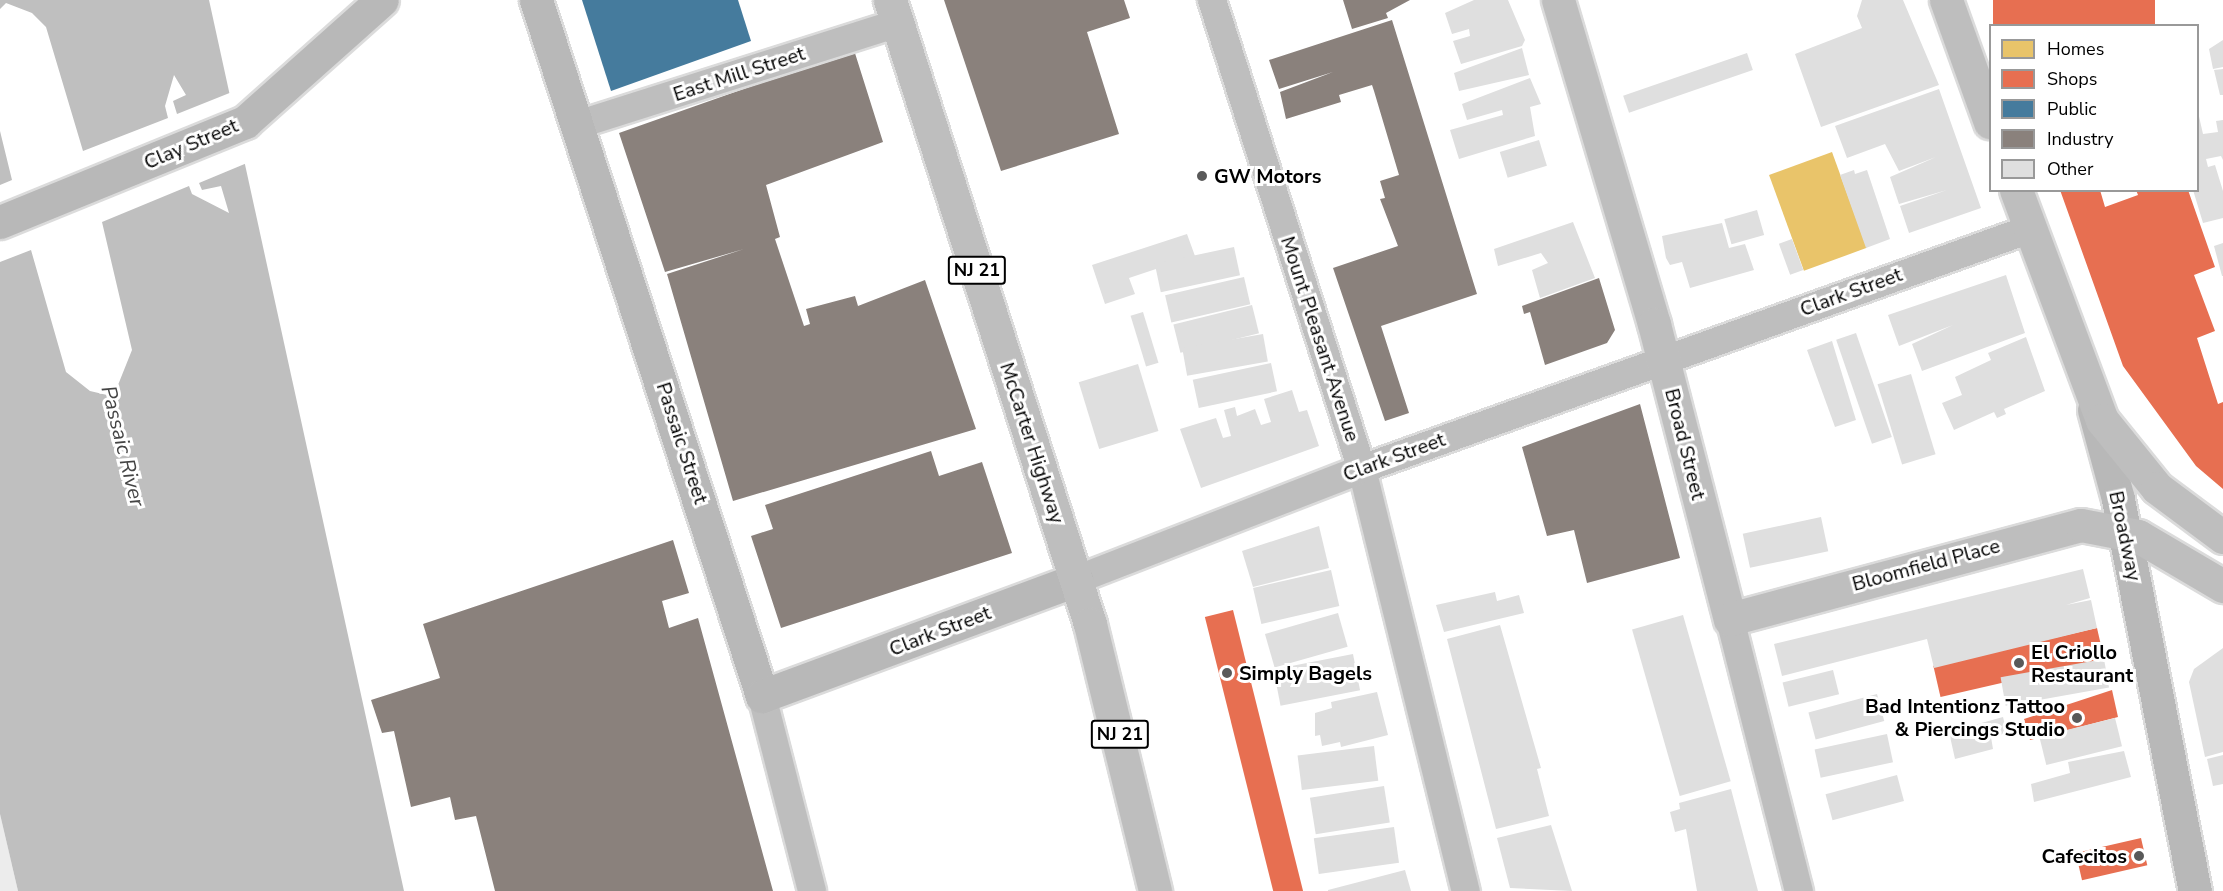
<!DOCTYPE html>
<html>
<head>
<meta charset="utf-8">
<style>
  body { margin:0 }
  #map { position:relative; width:2223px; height:891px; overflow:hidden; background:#fff; font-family:"Nunito Sans",sans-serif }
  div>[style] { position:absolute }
  .green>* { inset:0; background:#ececec }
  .water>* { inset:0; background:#bfbfbf }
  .pier>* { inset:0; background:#fff }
  .homes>* { inset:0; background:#e9c46a; transform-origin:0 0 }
  .shops>* { inset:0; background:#e76f51; transform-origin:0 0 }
  .public>* { inset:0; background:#457b9d }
  .industry>* { inset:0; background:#8a817c }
  .building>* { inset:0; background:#dfdfdf; transform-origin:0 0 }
  .roads { filter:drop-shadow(2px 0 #dbdbdb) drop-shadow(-2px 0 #dbdbdb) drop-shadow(0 2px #dbdbdb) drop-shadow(0 -2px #dbdbdb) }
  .street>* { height:28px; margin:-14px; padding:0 14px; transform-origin:14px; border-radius:14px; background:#bebebe }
  .secondary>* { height:33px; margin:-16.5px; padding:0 16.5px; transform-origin:16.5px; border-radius:16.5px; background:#b8b8b8 }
  .primary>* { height:33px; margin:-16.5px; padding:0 16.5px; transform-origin:16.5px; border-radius:16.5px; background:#bebebe }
  .dots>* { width:16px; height:16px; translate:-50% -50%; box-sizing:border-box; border:3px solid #fff; border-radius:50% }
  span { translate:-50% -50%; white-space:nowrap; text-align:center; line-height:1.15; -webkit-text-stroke:6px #fff; paint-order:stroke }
  .shield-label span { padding:2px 4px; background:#fff; border:2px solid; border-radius:4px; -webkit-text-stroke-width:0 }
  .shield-label { font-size:18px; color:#000; font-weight:700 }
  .street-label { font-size:20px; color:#000 }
  .poi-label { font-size:20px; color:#000; font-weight:700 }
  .left { translate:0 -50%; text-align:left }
  .right { translate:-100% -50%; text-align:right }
  .water-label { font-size:21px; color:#444; font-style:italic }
  .legend { position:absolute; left:1989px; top:24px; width:210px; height:168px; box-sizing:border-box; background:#fff; border:2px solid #999; margin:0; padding:8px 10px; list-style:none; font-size:18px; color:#000 }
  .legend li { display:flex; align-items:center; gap:12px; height:30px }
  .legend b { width:30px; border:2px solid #999 }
</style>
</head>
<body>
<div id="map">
  <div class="green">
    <i style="clip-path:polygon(0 814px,18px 891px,0 891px)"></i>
  </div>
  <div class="water">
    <i style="clip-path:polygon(0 0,209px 0,404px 891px,18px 891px,0 814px)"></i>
  </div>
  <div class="pier">
    <i style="clip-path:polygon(6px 3px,32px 13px,46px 27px,83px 151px,168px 118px,165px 106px,174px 75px,186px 95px,173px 101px,177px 114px,232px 92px,247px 163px,199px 183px,202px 190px,221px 186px,229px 213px,192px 194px,189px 186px,102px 222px,132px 350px,118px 385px,107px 395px,90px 391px,66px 372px,31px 250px,0 262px,0 185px,12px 180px,0 131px,0 9px)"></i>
  </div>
  <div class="homes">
    <i style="left:1832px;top:152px;width:102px;height:67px;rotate:70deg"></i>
  </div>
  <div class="shops">
    <i style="left:1993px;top:0;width:162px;height:28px"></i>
    <i style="clip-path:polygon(2060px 190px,2100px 190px,2105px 207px,2138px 195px,2136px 190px,2188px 190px,2215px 267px,2194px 275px,2215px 331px,2197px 338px,2218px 404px,2223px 402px,2223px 489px,2196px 466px,2123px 366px)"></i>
    <i style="left:1233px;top:610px;width:290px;height:29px;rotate:76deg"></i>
    <i style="left:2097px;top:628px;width:32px;height:168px;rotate:77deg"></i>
    <i style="clip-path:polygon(2112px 690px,2118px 717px,2030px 740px,2024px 719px)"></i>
    <i style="left:2141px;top:838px;width:28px;height:67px;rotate:77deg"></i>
  </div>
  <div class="public">
    <i style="clip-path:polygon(582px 0,738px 0,751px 41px,611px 91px)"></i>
  </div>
  <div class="industry">
    <i style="clip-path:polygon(944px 0,1124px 0,1130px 18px,1087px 32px,1119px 134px,1001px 171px)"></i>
    <i style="clip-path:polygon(1343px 0,1410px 0,1386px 13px,1388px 18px,1352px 29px)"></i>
    <i style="clip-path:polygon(1392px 20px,1477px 294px,1381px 326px,1409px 413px,1385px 421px,1333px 268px,1398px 246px,1380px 199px,1385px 198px,1380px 181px,1399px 175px,1374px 91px,1372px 85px,1339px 95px,1341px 102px,1286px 119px,1280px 92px,1333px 72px,1279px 89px,1269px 60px)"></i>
    <i style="clip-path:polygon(854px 50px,883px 142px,766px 185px,780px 237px,775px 239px,804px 326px,810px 324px,806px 309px,855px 296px,858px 306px,925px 280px,976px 429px,733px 501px,667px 274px,744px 249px,665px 272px,619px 133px)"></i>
    <i style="clip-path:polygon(1599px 278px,1615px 330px,1607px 343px,1545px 365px,1530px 312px,1524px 314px,1522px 306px)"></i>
    <i style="clip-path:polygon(1640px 404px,1680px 558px,1587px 583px,1574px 530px,1547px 536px,1522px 447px)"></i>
    <i style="clip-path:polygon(931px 451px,939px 476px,982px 462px,1012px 553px,781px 628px,751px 536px,773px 529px,765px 505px)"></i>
    <i style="clip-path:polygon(673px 540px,689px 593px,662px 601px,669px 628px,698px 618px,773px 891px,495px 891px,476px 816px,455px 820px,450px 797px,411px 807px,394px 731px,382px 733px,371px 700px,440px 678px,423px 624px)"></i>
  </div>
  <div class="building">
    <i style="clip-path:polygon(1474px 0,1508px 0,1525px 40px,1522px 46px,1461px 64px,1453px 41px,1470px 36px,1469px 29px,1452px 34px,1445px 13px)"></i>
    <i style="clip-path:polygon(1862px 0,1903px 0,1939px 85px,1821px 127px,1795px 54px,1862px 28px,1857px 16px)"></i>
    <i style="clip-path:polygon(2223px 40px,2223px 67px,2213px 69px,2209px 49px)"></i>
    <i style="clip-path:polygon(1522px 48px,1529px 75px,1459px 91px,1454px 73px)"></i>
    <i style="left:1747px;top:53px;width:18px;height:131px;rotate:71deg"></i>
    <i style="clip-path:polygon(2223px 69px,2223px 95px,2220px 95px,2214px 70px)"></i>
    <i style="clip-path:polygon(1530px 78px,1541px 104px,1530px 107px,1535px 136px,1459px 159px,1450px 130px,1503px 115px,1502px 110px,1467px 120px,1462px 104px)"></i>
    <i style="clip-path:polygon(1939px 89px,1981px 208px,1909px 233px,1900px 206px,1947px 190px,1899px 204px,1890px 177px,1936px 157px,1899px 171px,1885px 144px,1847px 158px,1835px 126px)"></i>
    <i style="clip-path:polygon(2198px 112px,2203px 134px,2218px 132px,2216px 121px,2223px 120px,2223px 160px,2221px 156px,2206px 159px,2208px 167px,2215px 165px,2223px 191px,2223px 218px,2203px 223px,2193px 190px,2198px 190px)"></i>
    <i style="left:1539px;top:140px;width:27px;height:41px;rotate:73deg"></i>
    <i style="clip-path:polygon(1854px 170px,1855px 174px,1867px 170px,1890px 239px,1866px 248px,1840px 175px)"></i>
    <i style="left:1757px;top:210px;width:26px;height:34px;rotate:74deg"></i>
    <i style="clip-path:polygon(1573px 222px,1595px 278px,1540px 298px,1532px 270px,1548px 263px,1541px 253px,1498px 266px,1494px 249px)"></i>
    <i style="clip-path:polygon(1722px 223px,1729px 248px,1745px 244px,1754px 270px,1690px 288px,1682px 262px,1670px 265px,1666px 258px,1662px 236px)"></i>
    <i style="clip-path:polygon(1187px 234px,1195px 256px,1129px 278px,1135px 294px,1105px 304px,1092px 265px)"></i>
    <i style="left:1792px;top:239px;width:33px;height:14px;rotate:70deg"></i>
    <i style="clip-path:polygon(2223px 243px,2223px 276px,2222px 276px,2214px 246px)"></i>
    <i style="left:1234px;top:247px;width:29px;height:81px;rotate:78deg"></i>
    <i style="clip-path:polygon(2006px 275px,2025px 333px,1922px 371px,1912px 344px,1953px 325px,1899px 346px,1888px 315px)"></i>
    <i style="left:1244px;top:277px;width:28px;height:81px;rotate:77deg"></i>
    <i style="left:1252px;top:305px;width:29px;height:81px;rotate:76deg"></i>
    <i style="left:1143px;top:312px;width:53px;height:13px;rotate:73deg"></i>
    <i style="left:1856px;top:333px;width:110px;height:21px;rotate:71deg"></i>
    <i style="left:1263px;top:334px;width:28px;height:82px;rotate:80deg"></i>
    <i style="clip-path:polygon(2026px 337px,2045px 391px,2004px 409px,2006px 414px,1997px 418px,1994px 412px,1954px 430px,1942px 403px,1962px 395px,1955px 377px,1991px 360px,1988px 353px)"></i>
    <i style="clip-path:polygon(1832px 341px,1856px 420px,1835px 427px,1807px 350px)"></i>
    <i style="left:1271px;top:363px;width:29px;height:80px;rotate:78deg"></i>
    <i style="left:1138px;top:364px;width:70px;height:62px;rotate:73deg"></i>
    <i style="left:1911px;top:374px;width:84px;height:35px;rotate:73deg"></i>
    <i style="clip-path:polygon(1292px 390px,1299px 412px,1307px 410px,1319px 446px,1201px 488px,1180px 429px,1216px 418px,1223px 438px,1231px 436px,1224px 410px,1235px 407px,1237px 416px,1255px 409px,1261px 425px,1271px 422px,1264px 399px)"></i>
    <i style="left:1821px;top:517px;width:35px;height:80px;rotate:78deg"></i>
    <i style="clip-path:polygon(1319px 526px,1329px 568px,1253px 587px,1242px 551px)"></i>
    <i style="clip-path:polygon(2083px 569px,2090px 598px,2066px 605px,2091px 600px,2097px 628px,1934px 668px,1927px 639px,1782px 676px,1774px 644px)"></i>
    <i style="left:1331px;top:570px;width:37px;height:80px;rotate:77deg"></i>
    <i style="clip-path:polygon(1495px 592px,1497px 601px,1519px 595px,1524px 613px,1444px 632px,1436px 605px)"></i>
    <i style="left:1338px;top:613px;width:35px;height:76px;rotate:74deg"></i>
    <i style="left:1683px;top:615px;width:173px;height:53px;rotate:74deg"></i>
    <i style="clip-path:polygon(1500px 625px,1541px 768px,1537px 769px,1549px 816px,1496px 829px,1447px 639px)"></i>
    <i style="clip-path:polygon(2223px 648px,2223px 752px,2205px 757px,2189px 682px,2194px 669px)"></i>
    <i style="left:1353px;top:654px;width:37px;height:81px;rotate:79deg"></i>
    <i style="left:2104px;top:659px;width:29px;height:105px;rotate:80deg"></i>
    <i style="left:1833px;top:670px;width:25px;height:52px;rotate:76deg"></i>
    <i style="clip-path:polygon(1377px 692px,1388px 735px,1341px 747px,1340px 742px,1322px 746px,1320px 735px,1315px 736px,1315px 713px,1332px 708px,1331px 702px)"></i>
    <i style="left:1877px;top:694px;width:28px;height:71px;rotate:75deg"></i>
    <i style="clip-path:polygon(2003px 717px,2007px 733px,1991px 737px,1993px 749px,1955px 759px,1949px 732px)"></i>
    <i style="left:2115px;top:718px;width:29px;height:78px;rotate:76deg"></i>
    <i style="left:1887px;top:734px;width:29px;height:74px;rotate:78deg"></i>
    <i style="left:1374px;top:746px;width:35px;height:77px;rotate:83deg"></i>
    <i style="clip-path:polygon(2124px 751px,2131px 777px,2034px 802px,2031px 784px,2070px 773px,2068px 762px)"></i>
    <i style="clip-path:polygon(2223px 755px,2223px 784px,2213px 786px,2207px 759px)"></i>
    <i style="left:1897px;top:775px;width:27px;height:74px;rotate:75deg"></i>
    <i style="left:1384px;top:786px;width:37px;height:75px;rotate:81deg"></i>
    <i style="clip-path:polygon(1731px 789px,1758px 891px,1697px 891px,1686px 829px,1675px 832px,1670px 812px,1680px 809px,1679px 803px)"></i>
    <i style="clip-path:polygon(1551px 825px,1572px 891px,1510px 888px,1497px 838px)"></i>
    <i style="left:1394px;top:827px;width:36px;height:81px;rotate:82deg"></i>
    <i style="clip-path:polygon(1405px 870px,1411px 891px,1328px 891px,1328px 890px)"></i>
  </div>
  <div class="roads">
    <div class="street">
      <i style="left:1212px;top:0;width:492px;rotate:72.3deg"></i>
      <i style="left:1362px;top:469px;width:435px;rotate:76.2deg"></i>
      <i style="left:580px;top:124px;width:334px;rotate:-17.6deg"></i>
      <i style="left:1076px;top:580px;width:307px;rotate:-21.2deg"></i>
      <i style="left:1362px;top:469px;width:710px;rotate:-19.76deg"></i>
      <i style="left:1730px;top:619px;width:281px;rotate:75.8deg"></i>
      <i style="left:762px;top:696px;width:201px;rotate:75.6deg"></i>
    </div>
    <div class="secondary">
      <i style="left:536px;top:0;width:732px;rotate:72.01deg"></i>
      <i style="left:762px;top:696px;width:335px;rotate:-20.3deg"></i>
      <i style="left:0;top:222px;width:265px;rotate:-22.2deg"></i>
      <i style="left:245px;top:122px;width:183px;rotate:-41.7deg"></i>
      <i style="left:2094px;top:410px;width:92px;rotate:74.9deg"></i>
      <i style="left:2118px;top:499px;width:399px;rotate:78.9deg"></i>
    </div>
    <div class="primary">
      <i style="left:890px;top:0;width:655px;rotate:72.23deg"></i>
      <i style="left:1090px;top:624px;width:275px;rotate:76.3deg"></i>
      <i style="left:1558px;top:0;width:338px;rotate:73.5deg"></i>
      <i style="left:1654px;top:324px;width:305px;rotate:75.6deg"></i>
      <i style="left:1730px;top:619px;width:363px;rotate:-15deg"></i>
      <i style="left:2081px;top:525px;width:58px;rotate:10.9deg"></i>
      <i style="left:2138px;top:536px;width:99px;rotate:30.5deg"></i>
      <i style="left:1946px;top:0;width:130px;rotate:70.2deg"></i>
      <i style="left:2016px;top:190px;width:246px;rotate:69.5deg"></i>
      <i style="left:2102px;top:420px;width:87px;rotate:51deg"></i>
      <i style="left:2157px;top:488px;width:82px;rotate:36.6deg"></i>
    </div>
  </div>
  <div class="dots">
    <i style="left:1202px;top:176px;background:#595959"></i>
    <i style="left:2019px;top:663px;background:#595959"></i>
    <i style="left:1227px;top:673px;background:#595959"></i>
    <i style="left:2077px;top:718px;background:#595959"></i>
    <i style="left:2139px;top:856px;background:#595959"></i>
  </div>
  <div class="shield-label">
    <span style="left:977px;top:270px">NJ 21</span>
    <span style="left:1120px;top:734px">NJ 21</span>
  </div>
  <div class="street-label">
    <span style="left:739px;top:74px;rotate:-18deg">East Mill Street</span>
    <span style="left:191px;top:144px;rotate:-23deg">Clay Street</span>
    <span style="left:1851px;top:292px;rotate:-20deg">Clark Street</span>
    <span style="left:1320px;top:339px;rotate:72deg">Mount Pleasant Avenue</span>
    <span style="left:682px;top:443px;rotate:72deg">Passaic Street</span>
    <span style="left:1032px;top:443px;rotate:72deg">McCarter Highway</span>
    <span style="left:1685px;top:444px;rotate:76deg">Broad Street</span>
    <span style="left:1394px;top:457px;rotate:-20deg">Clark Street</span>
    <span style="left:2125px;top:536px;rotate:78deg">Broadway</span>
    <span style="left:1926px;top:565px;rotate:-15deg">Bloomfield Place</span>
    <span style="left:940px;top:631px;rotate:-21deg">Clark Street</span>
  </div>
  <div class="poi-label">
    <span class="left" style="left:1214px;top:176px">GW Motors</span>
    <span class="left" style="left:2031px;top:664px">El Criollo<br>Restaurant</span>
    <span class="left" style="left:1239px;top:673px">Simply Bagels</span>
    <span class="right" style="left:2065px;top:718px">Bad Intentionz Tattoo<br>&amp; Piercings Studio</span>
    <span class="right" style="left:2127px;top:856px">Cafecitos</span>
  </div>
  <div class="water-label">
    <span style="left:123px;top:446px;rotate:76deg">Passaic River</span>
  </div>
  <ul class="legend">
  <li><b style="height:16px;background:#e9c46a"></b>Homes</li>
  <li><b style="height:16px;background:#e76f51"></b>Shops</li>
  <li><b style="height:16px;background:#457b9d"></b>Public</li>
  <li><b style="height:16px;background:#8a817c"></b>Industry</li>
  <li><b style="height:16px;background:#dfdfdf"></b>Other</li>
  </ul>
</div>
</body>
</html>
